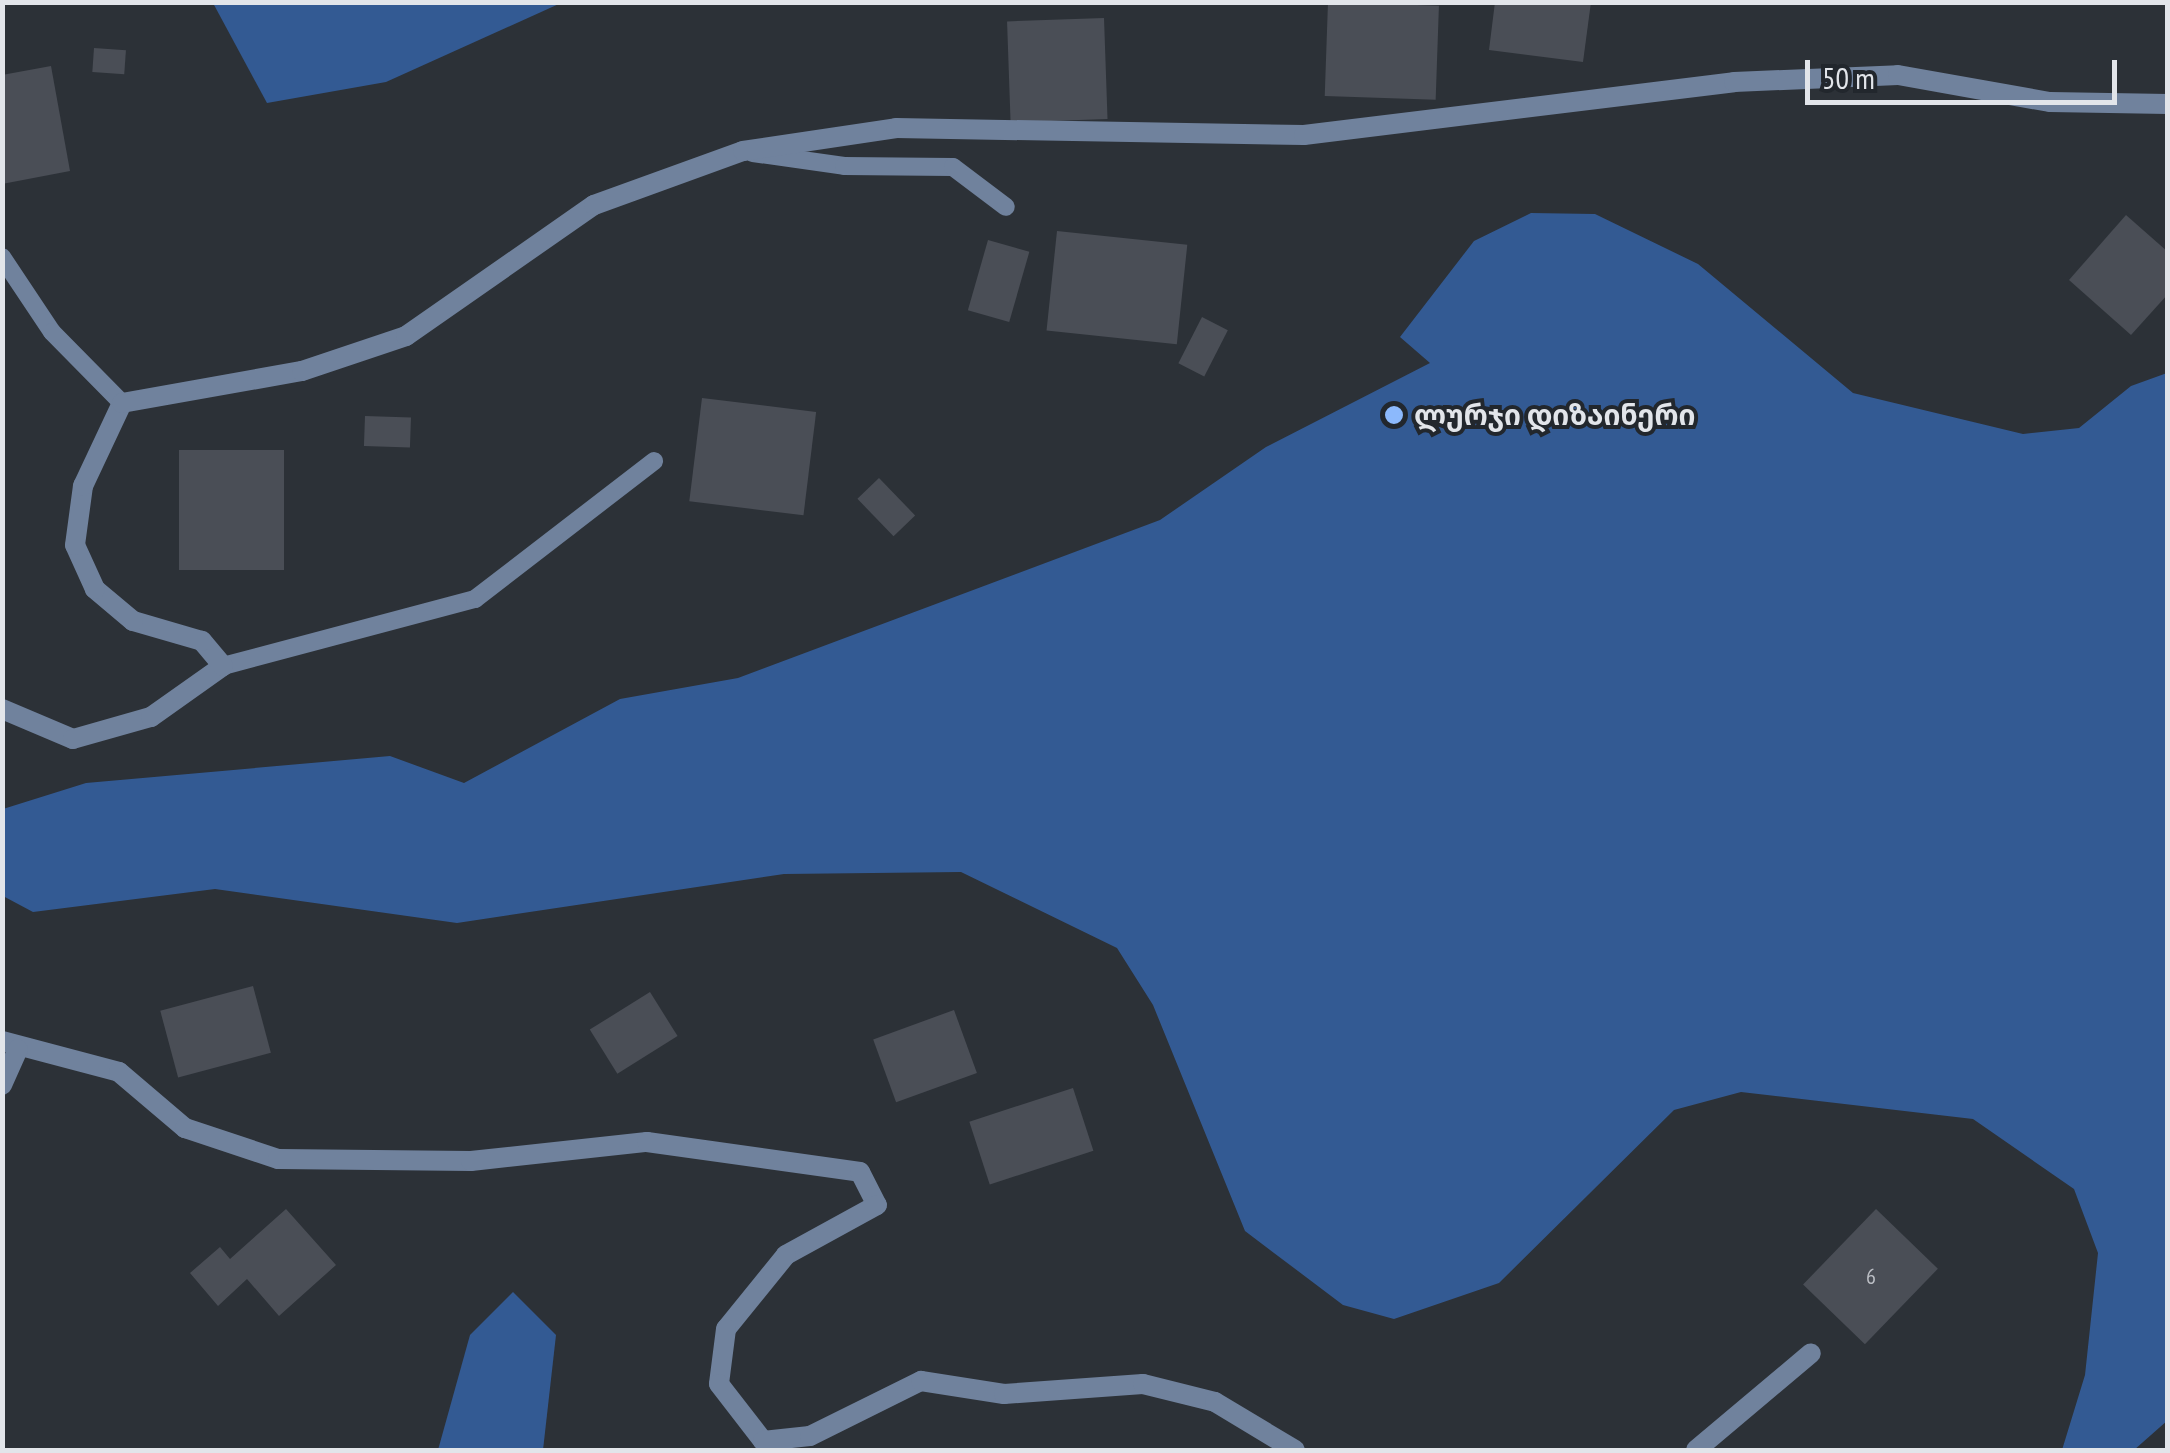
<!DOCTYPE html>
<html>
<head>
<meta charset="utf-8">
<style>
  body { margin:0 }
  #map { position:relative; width:2170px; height:1453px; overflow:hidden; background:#2c3137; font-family:"PT Sans Narrow","Noto Sans Georgian",sans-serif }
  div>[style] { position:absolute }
  .forest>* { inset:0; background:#335a93 }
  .building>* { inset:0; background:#4a4e56; transform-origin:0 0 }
  .lane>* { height:18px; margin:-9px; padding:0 9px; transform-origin:9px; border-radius:9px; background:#70829d }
  .street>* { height:20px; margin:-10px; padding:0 10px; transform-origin:10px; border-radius:10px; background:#70829d }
  .dots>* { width:28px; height:28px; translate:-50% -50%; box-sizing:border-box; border:5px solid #22272d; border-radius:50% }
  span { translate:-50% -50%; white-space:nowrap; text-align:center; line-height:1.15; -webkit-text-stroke:8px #22272d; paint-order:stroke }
  .number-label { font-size:22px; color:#bcbfc5 }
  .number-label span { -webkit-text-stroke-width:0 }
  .poi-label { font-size:28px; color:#e2e5ea; font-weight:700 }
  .left { translate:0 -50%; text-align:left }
  .frame { position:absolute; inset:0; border:5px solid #e2e5ea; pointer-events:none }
  .scale { position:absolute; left:1805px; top:60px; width:312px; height:45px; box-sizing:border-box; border:5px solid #e2e5ea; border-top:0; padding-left:12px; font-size:30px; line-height:35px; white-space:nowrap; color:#e2e5ea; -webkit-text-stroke:8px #22272d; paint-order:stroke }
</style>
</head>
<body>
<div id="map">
  <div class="forest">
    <i style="clip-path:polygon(213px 3px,561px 3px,386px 82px,267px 103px)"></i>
    <i style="clip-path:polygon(1531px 213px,1595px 214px,1698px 264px,1853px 393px,2023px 434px,2079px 428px,2131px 386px,2167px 373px,2168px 1420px,2134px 1450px,2062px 1450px,2085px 1375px,2098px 1253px,2074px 1189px,1973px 1119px,1741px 1092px,1674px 1110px,1499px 1283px,1394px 1319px,1343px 1305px,1245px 1231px,1153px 1005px,1117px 948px,961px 872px,784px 874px,457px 923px,215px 889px,33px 912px,3px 896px,3px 809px,86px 783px,390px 756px,464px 783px,620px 699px,738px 678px,1160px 520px,1266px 447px,1430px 363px,1400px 337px,1474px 241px)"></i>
    <i style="clip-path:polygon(513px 1292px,556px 1335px,543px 1450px,438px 1450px,470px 1335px)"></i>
  </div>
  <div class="building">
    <i style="left:1328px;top:2px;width:111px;height:94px;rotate:2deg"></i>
    <i style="clip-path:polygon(1495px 2px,1591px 2px,1583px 62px,1489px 50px)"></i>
    <i style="left:1104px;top:18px;width:101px;height:97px;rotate:88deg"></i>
    <i style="left:94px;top:48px;width:32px;height:24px;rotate:4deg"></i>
    <i style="clip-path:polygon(51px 66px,70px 171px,2px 184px,2px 75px)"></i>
    <i style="clip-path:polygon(2126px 215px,2168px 252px,2168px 294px,2131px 335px,2069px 280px)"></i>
    <i style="left:1057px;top:231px;width:131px;height:100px;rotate:6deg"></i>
    <i style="left:988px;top:240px;width:43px;height:73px;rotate:16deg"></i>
    <i style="left:1202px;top:317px;width:29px;height:52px;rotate:27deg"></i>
    <i style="left:702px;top:398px;width:115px;height:104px;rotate:7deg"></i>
    <i style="left:365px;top:416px;width:46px;height:30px;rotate:2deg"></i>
    <i style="left:179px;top:450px;width:105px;height:120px"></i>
    <i style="left:879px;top:478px;width:52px;height:30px;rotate:46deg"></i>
    <i style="left:253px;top:986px;width:69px;height:96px;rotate:75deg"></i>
    <i style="left:650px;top:992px;width:52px;height:71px;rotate:58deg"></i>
    <i style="left:954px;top:1010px;width:67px;height:86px;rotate:70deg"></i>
    <i style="left:1073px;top:1088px;width:66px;height:109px;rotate:72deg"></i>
    <i style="clip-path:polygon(286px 1209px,336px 1265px,279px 1316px,247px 1279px,218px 1306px,190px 1273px,220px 1247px,230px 1259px)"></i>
    <i style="left:1876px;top:1209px;width:86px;height:105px;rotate:44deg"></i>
  </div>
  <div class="lane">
    <i style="left:753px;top:153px;width:92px;rotate:8.1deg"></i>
    <i style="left:844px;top:166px;width:109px;rotate:0.5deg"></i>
    <i style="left:953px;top:167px;width:66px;rotate:37deg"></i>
    <i style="left:2px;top:257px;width:90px;rotate:56.3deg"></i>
    <i style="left:52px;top:332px;width:100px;rotate:45.4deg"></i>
    <i style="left:223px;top:666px;width:261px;rotate:-14.9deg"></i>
    <i style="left:475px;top:599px;width:226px;rotate:-37.6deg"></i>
  </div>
  <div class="street">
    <i style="left:2px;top:709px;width:77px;rotate:22.9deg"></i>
    <i style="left:73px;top:739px;width:81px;rotate:-15.8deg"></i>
    <i style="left:151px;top:717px;width:88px;rotate:-35.3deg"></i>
    <i style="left:223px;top:666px;width:33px;rotate:-130deg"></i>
    <i style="left:202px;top:641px;width:72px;rotate:-163.8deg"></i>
    <i style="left:133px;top:621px;width:50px;rotate:-139.9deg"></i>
    <i style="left:95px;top:589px;width:48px;rotate:-114.4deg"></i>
    <i style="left:75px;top:545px;width:60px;rotate:-82.3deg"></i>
    <i style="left:83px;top:486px;width:92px;rotate:-64.8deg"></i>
    <i style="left:122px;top:403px;width:183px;rotate:-10.1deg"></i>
    <i style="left:302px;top:371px;width:110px;rotate:-18.6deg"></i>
    <i style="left:406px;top:336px;width:229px;rotate:-34.9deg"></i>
    <i style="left:594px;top:205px;width:158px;rotate:-19.9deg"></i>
    <i style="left:743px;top:151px;width:155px;rotate:-8.5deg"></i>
    <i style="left:896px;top:128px;width:408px;rotate:1deg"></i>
    <i style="left:1304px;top:135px;width:433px;rotate:-7deg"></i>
    <i style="left:1734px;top:82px;width:164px;rotate:-2.4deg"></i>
    <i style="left:1898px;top:75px;width:154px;rotate:10.1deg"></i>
    <i style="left:2050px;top:102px;width:118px;rotate:1deg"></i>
    <i style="left:2px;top:1041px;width:121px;rotate:14.8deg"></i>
    <i style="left:119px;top:1072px;width:87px;rotate:40.3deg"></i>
    <i style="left:185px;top:1128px;width:98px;rotate:18.4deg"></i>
    <i style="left:278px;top:1159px;width:193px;rotate:0.6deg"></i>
    <i style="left:471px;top:1161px;width:177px;rotate:-6.2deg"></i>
    <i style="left:647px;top:1142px;width:215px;rotate:8deg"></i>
    <i style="left:860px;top:1172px;width:37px;rotate:63deg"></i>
    <i style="left:877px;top:1205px;width:104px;rotate:151.2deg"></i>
    <i style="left:786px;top:1255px;width:95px;rotate:129deg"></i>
    <i style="left:726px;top:1329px;width:55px;rotate:97.3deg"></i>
    <i style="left:719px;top:1384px;width:72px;rotate:52.3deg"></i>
    <i style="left:763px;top:1441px;width:47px;rotate:-6.1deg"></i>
    <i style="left:810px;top:1436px;width:124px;rotate:-26.4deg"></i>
    <i style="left:921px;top:1381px;width:84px;rotate:8.9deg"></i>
    <i style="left:1004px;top:1394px;width:139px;rotate:-4.1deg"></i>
    <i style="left:1143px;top:1384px;width:74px;rotate:14deg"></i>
    <i style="left:1215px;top:1402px;width:93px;rotate:31deg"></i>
    <i style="left:2px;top:1085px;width:39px;rotate:-66deg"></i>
    <i style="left:1696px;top:1450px;width:150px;rotate:-40.1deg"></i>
  </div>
  <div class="dots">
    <i style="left:1394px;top:415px;background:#8cb9fc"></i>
  </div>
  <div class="number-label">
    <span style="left:1871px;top:1277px">6</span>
  </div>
  <div class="poi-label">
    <span class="left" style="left:1414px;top:415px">ლურჯი დიზაინერი</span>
  </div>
  <div class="frame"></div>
  <div class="scale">50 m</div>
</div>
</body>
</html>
